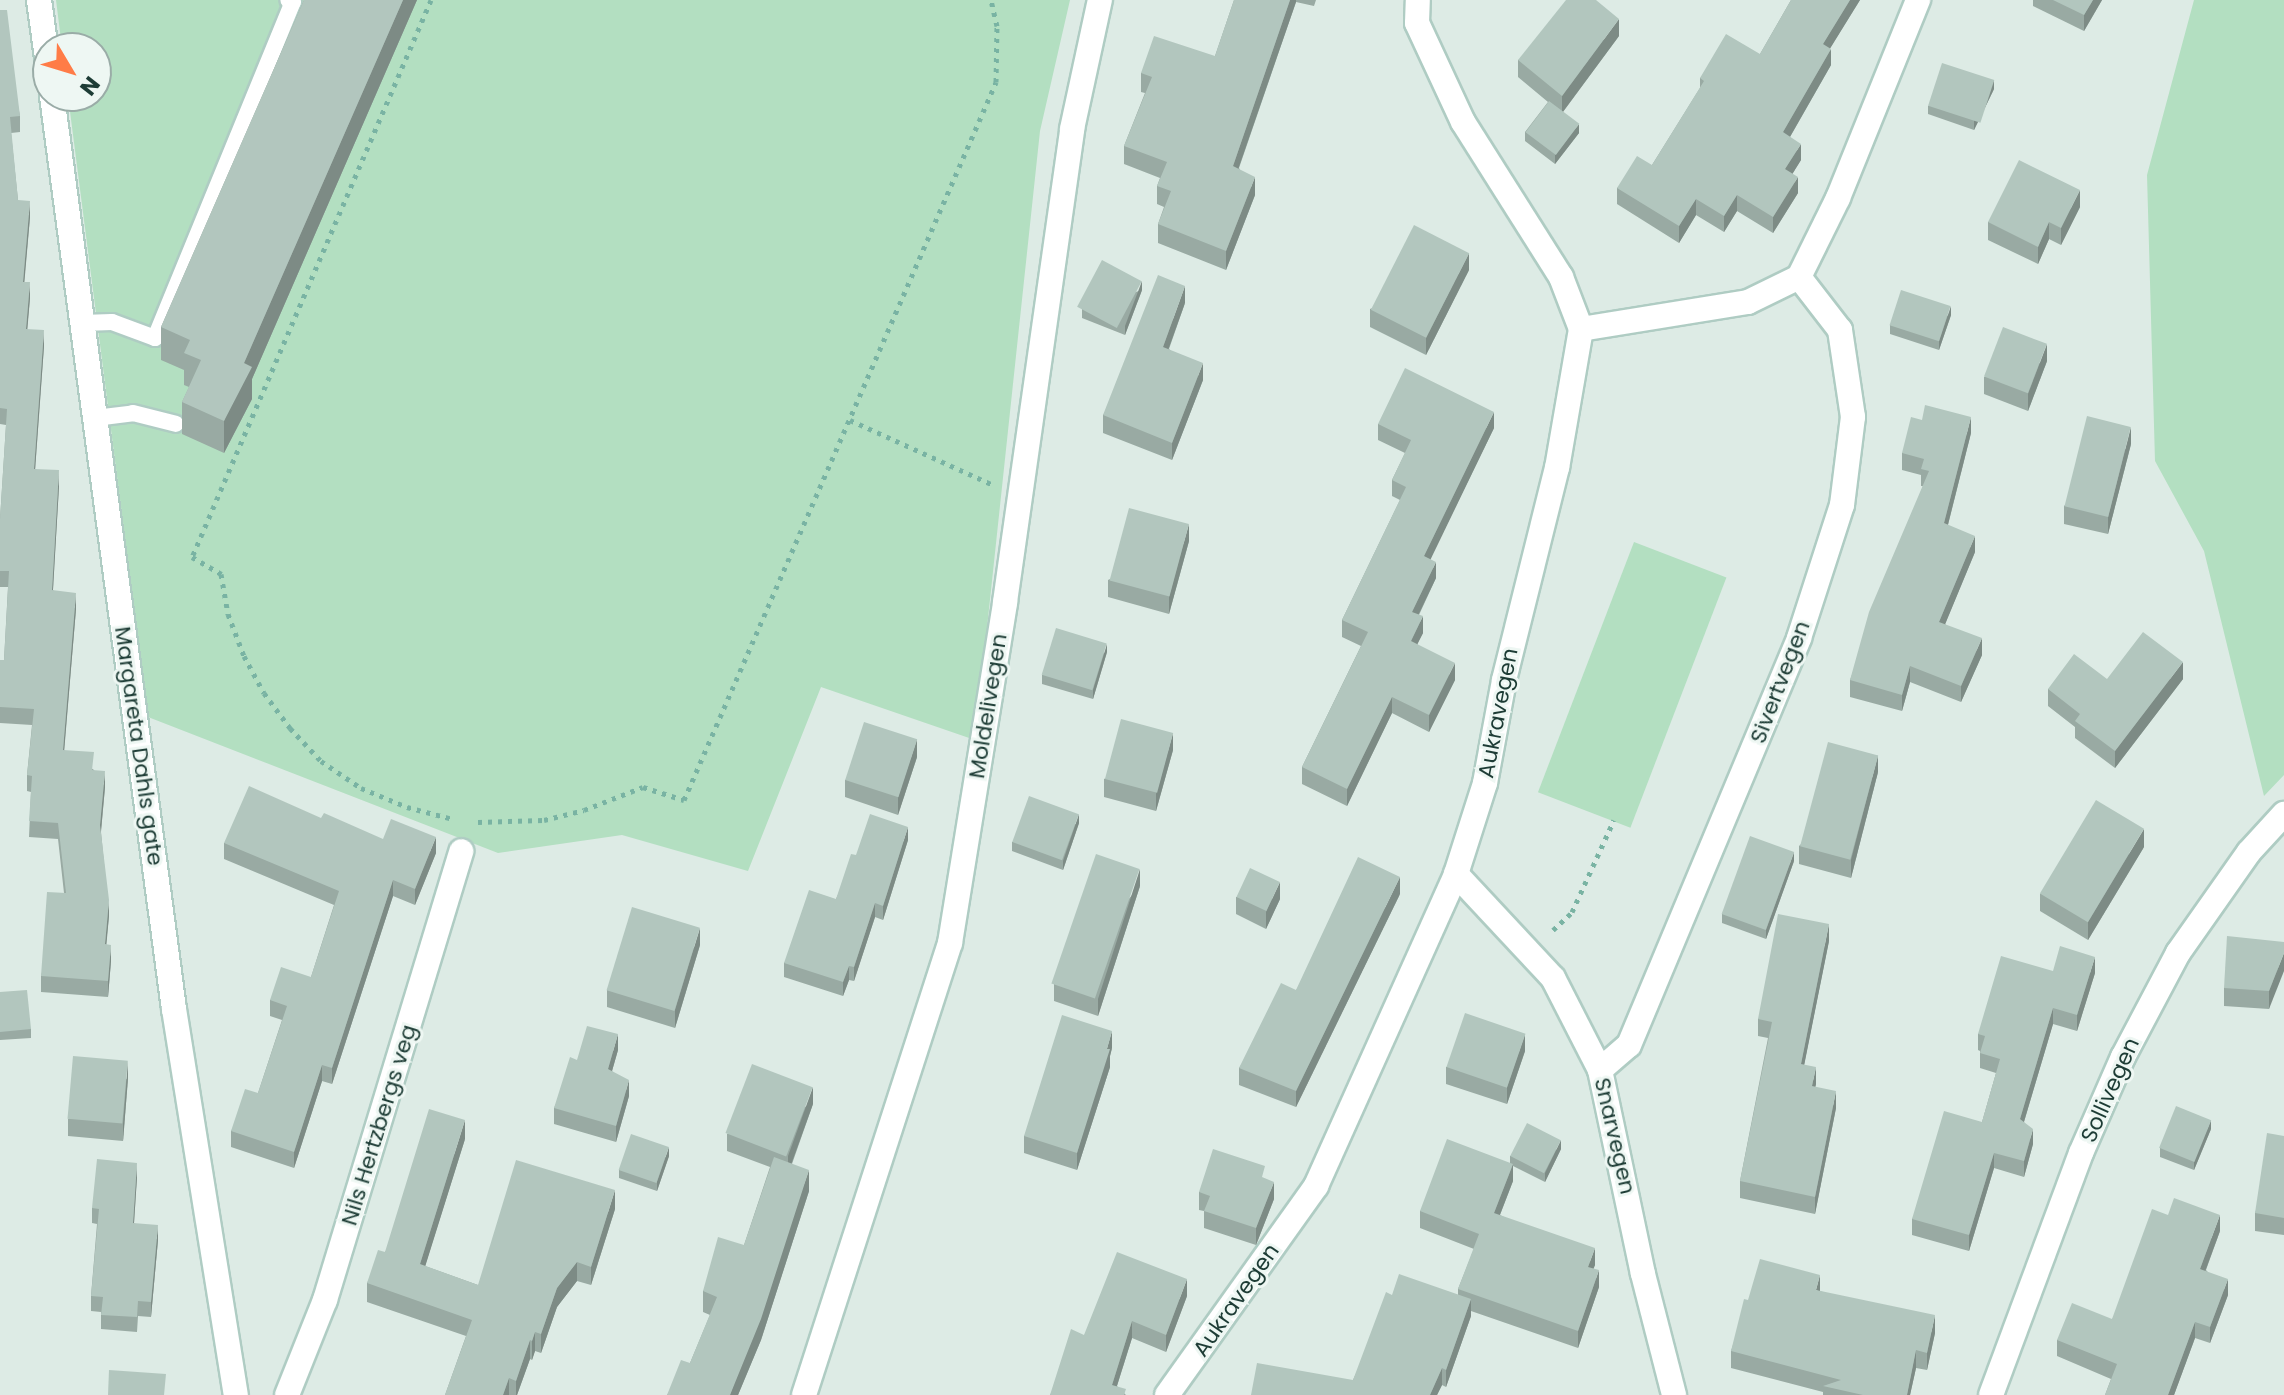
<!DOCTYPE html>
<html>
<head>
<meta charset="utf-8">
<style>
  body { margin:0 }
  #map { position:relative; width:2284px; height:1395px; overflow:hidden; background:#ddebe5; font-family:Poppins,sans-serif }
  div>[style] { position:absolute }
  .green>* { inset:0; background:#b3dfc1; transform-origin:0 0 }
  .path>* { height:5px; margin-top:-2.5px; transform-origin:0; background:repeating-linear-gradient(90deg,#79b3a3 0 4px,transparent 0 10px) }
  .roads { filter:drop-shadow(2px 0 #afccc3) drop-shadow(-2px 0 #afccc3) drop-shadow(0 2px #afccc3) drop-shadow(0 -2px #afccc3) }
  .lane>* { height:16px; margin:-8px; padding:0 8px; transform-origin:8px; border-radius:8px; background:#fff }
  .street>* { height:24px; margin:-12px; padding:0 12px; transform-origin:12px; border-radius:12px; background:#fff }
  .secondary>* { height:24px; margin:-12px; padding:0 12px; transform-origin:12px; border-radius:12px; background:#fff }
  .wall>* { inset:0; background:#99aaa3 }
  .shaded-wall>* { inset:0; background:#7d8b85 }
  .building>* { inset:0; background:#b2c6be; transform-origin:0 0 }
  span { translate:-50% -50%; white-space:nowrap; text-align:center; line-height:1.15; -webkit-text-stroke:6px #eef7f3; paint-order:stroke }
  .street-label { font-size:22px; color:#1d3c35 }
  .north { position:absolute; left:32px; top:32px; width:80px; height:80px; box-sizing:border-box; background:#eef7f3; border:2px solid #9aaca7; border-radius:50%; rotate:128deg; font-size:22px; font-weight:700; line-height:32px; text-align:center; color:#1d3c35 }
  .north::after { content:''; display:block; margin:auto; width:28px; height:36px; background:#ff7c47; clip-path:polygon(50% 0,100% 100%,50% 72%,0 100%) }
</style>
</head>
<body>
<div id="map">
  <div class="green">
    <i style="clip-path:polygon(56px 0,1070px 0,1040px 131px,975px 740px,821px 687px,748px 871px,622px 835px,498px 853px,148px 717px,68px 96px,96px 96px,96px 48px,62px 48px)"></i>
    <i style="clip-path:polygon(2194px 0,2284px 0,2284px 775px,2264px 796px,2204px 551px,2155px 461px,2147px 175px)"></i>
    <i style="left:1634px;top:542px;width:99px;height:268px;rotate:21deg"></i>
  </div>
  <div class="path">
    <i style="left:431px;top:0;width:606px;rotate:113.22deg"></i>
    <i style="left:192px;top:557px;width:34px;rotate:30deg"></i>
    <i style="left:221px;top:574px;width:41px;rotate:80.1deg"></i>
    <i style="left:228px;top:614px;width:45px;rotate:69.1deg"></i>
    <i style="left:244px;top:656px;width:42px;rotate:61.6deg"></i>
    <i style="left:264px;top:693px;width:44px;rotate:53.4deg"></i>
    <i style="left:290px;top:728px;width:45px;rotate:46.8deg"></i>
    <i style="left:321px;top:761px;width:48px;rotate:34deg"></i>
    <i style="left:361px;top:788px;width:50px;rotate:22.4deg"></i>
    <i style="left:407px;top:807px;width:48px;rotate:14.6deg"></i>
    <i style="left:850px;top:420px;width:155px;rotate:24.4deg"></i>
    <i style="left:478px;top:822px;width:66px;rotate:-1.7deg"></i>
    <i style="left:544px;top:820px;width:41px;rotate:-14deg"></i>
    <i style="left:584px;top:810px;width:63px;rotate:-21.3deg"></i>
    <i style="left:643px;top:787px;width:43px;rotate:17.6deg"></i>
    <i style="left:684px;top:800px;width:783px;rotate:-66.51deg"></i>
    <i style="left:996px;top:82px;width:56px;rotate:-89deg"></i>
    <i style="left:997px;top:26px;width:27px;rotate:-103deg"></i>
    <i style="left:1553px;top:930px;width:26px;rotate:-43deg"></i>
    <i style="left:1572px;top:912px;width:101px;rotate:-65.5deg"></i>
  </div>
  <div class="roads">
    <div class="lane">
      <i style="left:82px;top:323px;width:30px;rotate:-2deg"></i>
      <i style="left:112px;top:322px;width:46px;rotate:20.4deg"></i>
      <i style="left:155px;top:338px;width:363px;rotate:-67.7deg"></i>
      <i style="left:293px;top:2px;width:5px;rotate:-158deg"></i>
      <i style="left:95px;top:418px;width:38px;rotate:-7deg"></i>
      <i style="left:133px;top:413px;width:44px;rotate:14.3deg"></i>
    </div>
    <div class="street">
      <i style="left:39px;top:0;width:66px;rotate:82.1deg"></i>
      <i style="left:52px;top:96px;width:921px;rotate:82.39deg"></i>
      <i style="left:174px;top:1009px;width:391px;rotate:80.9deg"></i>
      <i style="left:1581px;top:329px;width:169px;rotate:-9.2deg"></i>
      <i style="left:1748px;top:302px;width:57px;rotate:-26.1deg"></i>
      <i style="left:1799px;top:277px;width:88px;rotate:-63.7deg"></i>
      <i style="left:1838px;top:198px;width:214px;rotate:-68deg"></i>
      <i style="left:1456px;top:874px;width:142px;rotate:47deg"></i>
      <i style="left:1553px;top:978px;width:103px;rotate:62.9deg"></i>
      <i style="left:1600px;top:1070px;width:208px;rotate:78.1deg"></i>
      <i style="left:1643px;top:1274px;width:125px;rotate:75.6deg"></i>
      <i style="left:1600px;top:1070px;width:38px;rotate:-41deg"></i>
      <i style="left:1629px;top:1045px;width:441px;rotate:-67.3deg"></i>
      <i style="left:1799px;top:638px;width:140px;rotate:-72.1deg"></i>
      <i style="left:1842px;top:505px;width:89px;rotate:-82.9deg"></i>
      <i style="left:1853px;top:417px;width:88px;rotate:-98.5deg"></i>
      <i style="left:1840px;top:330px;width:67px;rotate:-127.7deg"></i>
      <i style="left:287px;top:1395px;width:102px;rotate:-68.2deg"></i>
      <i style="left:325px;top:1300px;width:469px;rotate:-73.1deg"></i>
      <i style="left:1167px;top:1395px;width:257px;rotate:-54.5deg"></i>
      <i style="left:1316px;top:1186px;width:342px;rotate:-65.8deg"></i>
      <i style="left:1456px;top:874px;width:96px;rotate:-72.3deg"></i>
      <i style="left:1485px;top:783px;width:105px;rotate:-79.5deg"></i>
      <i style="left:1504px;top:680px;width:219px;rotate:-76deg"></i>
      <i style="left:1557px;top:468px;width:141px;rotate:-80.2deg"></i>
      <i style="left:1581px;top:329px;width:56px;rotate:-111deg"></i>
      <i style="left:1561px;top:277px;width:183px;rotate:-122.3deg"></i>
      <i style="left:1463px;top:122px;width:109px;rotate:-114.9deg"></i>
      <i style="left:1417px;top:23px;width:23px;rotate:-88deg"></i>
      <i style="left:1991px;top:1395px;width:258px;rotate:-69.6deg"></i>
      <i style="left:2081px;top:1153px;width:105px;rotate:-66.4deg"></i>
      <i style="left:2123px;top:1057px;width:118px;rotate:-62.1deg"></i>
      <i style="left:2178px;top:953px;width:123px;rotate:-54.9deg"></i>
      <i style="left:2249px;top:852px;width:52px;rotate:-47.4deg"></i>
    </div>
    <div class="secondary">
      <i style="left:804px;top:1395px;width:475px;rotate:-72.1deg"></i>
      <i style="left:950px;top:943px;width:345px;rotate:-80.8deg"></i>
      <i style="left:1005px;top:602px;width:478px;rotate:-81.9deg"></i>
      <i style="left:1072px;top:129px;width:132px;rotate:-77.8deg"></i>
    </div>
  </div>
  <div class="wall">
    <i style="clip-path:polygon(304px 0,417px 0,252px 379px,252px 399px,224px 453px,182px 434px,182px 402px,189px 387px,184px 385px,184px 370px,161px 360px,161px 327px)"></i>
    <i style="clip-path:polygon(1234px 0,1316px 0,1314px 6px,1296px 2px,1239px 168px,1255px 195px,1226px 270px,1158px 243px,1158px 224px,1164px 207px,1157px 204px,1157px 186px,1160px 178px,1124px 164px,1124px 146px,1145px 93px,1141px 92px,1141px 73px,1215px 56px)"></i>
    <i style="clip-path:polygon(1791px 0,1860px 0,1830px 48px,1831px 65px,1790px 137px,1801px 160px,1792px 174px,1798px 193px,1773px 233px,1737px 211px,1724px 232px,1696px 215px,1679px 243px,1617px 204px,1617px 188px,1652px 165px,1700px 88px,1700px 78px,1760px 54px)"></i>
    <i style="clip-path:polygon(2033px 0,2102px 0,2084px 31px,2033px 6px)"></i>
    <i style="clip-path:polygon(0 10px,20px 116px,20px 132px,11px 133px,18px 200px,30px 217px,24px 282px,30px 298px,27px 329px,44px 346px,35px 469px,59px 486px,53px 590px,76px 609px,64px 750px,94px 770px,105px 787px,101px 832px,109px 916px,106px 944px,111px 961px,108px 997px,41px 992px,41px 976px,64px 893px,58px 839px,29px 837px,31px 792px,27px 791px,27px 775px,32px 725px,0 723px,0 660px,4px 660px,8px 587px,0 587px,0 519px,6px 425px,0 424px)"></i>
    <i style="clip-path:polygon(1619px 36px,1563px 112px,1579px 133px,1555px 164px,1525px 141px,1525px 132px,1548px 102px,1518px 77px,1518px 60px)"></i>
    <i style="clip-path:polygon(1994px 89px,1974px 130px,1928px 114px,1928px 106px)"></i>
    <i style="clip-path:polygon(2080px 207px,2061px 245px,2049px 239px,2038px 264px,1988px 240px,1988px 222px)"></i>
    <i style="clip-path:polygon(1469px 270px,1426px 355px,1370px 327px,1370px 309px)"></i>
    <i style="clip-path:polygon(1142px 290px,1125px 335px,1082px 318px,1082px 309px)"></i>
    <i style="clip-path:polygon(1185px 303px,1169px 349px,1203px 380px,1172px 460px,1103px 433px,1103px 415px)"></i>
    <i style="clip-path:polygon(1951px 315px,1939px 350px,1890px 334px,1890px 325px)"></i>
    <i style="clip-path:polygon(2047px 361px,2028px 411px,1984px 394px,1984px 377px)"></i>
    <i style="clip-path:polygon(1378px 424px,1494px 428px,1430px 559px,1436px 578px,1419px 615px,1423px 633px,1417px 644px,1455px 680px,1429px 732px,1392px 713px,1347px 806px,1302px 784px,1302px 767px,1361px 646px,1342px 637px,1342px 620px,1400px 500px,1392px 496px,1392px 480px,1405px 453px,1378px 440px)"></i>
    <i style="clip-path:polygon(1971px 433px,1948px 525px,1975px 552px,1945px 624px,1982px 655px,1961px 702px,1910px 682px,1902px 711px,1850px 697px,1850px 680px,1923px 486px,1921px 486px,1921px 475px,1902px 470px,1902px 453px)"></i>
    <i style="clip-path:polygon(2131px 444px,2108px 534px,2064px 524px,2064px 506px)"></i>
    <i style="clip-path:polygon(1189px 541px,1169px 614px,1108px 597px,1108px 580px)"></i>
    <i style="clip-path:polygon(1107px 652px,1093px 699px,1042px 684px,1042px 675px)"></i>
    <i style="clip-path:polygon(2107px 679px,2183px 679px,2115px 768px,2075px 738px,2075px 727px,2048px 706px,2048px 689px)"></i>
    <i style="clip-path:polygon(1173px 750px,1156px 811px,1104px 797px,1104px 779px)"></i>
    <i style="clip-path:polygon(917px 757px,898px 815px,845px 797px,845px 780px)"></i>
    <i style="clip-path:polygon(1878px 772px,1851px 878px,1799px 864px,1799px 846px)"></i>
    <i style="clip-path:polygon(1079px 823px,1063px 870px,1012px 851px,1012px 842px)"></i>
    <i style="clip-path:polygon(383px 839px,436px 853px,415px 905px,393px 896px,332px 1084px,322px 1081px,294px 1168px,231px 1147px,231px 1131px,258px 1093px,282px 1020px,270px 1016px,270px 1000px,311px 977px,334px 905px,224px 859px,224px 843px)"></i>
    <i style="clip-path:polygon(908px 840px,883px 920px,875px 917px,854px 981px,849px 980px,843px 996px,784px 977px,784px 963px,836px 899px,856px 855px)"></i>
    <i style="clip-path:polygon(2144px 847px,2088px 940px,2040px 911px,2040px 894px)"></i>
    <i style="clip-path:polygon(1794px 861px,1766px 939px,1722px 923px,1722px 914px)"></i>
    <i style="clip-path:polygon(1140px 886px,1098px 1016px,1054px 1001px,1054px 984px)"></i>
    <i style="clip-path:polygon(1400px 894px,1296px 1107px,1239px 1085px,1239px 1068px,1296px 990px)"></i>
    <i style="clip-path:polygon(1236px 897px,1280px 899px,1266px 929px,1236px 914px)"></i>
    <i style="clip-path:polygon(1829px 941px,1804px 1065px,1816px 1084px,1815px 1087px,1836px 1108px,1815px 1214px,1740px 1198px,1740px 1181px,1768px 1038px,1758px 1036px,1758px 1019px)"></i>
    <i style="clip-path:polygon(2284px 942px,2269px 1009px,2224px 1006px,2224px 988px)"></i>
    <i style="clip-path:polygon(700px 945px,675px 1028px,607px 1007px,607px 990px)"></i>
    <i style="clip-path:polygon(2053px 971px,2095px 973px,2077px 1031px,2053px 1024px,2024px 1122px,2033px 1144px,2024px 1177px,1994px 1168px,1969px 1251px,1912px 1235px,1912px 1219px,1982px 1122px,1996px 1073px,1980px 1068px,1980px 1051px,1978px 1050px,1978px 1034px)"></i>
    <i style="clip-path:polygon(0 992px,31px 1029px,31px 1038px,0 1040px)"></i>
    <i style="clip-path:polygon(1112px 1048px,1110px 1056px,1110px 1067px,1077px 1170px,1024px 1153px,1024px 1136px)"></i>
    <i style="clip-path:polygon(618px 1050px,612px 1071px,629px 1096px,616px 1142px,554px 1124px,554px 1108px,577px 1060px)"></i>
    <i style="clip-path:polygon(1525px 1051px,1507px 1104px,1446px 1084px,1446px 1067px)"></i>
    <i style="clip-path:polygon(128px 1078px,123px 1141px,68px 1136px,68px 1119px)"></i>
    <i style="clip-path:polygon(813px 1104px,792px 1164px,809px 1191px,761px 1340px,738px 1395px,667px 1395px,690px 1363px,710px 1315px,703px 1312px,703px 1291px,744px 1245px,770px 1167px,727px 1151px,727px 1134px)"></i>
    <i style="clip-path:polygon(2211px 1129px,2194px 1170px,2160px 1157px,2160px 1148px)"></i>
    <i style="clip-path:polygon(2284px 1136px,2284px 1235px,2255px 1231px,2255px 1213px)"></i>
    <i style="clip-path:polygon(465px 1139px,425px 1266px,478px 1285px,615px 1209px,591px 1285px,577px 1281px,557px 1307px,541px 1353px,535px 1351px,532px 1360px,530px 1359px,517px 1395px,445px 1395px,466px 1336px,367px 1302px,367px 1283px,385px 1252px)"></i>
    <i style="clip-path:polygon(1561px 1149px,1545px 1182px,1513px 1166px,1513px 1181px,1500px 1215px,1595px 1265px,1593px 1268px,1599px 1287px,1578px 1348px,1471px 1311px,1471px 1316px,1446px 1387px,1442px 1385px,1437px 1395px,1251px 1395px,1353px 1380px,1392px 1295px,1458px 1295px,1458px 1289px,1474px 1249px,1420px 1228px,1420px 1211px,1510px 1163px,1510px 1156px)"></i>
    <i style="clip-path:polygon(669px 1156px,657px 1191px,619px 1178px,619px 1170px)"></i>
    <i style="clip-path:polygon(137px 1177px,134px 1223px,158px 1240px,151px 1317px,138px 1316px,137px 1332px,101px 1329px,101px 1312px,91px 1311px,91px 1296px,97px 1224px,92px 1223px,92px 1208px)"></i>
    <i style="clip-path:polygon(1265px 1179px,1274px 1199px,1256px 1245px,1204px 1228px,1204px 1211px,1199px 1210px,1199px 1192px)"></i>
    <i style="clip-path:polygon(2220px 1231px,2206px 1270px,2228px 1295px,2210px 1343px,2195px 1338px,2174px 1395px,2105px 1395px,2111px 1379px,2057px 1356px,2057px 1340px,2112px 1319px)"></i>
    <i style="clip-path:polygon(1820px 1291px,1935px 1333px,1927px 1370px,1916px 1368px,1910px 1395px,1823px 1395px,1823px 1392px,1731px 1368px,1731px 1351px,1748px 1300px)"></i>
    <i style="clip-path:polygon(1187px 1296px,1166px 1352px,1132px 1338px,1117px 1386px,1126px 1395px,1050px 1395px,1084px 1335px)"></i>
  </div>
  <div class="shaded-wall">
    <i style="clip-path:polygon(403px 0,417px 0,252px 379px,252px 399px,224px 453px,224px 421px,244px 363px)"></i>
    <i style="clip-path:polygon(1290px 0,1296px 0,1296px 2px,1233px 184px,1233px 166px)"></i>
    <i style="clip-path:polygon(1850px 0,1860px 0,1823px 60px,1823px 44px)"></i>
    <i style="clip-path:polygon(2093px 0,2102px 0,2084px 31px,2084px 15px)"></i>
    <i style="clip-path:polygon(1619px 19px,1619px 36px,1562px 113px,1562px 96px)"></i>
    <i style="clip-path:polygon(1831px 49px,1831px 65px,1783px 149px,1783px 132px)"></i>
    <i style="clip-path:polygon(1994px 80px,1994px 89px,1974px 130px,1974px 121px)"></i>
    <i style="clip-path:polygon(1579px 124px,1579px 133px,1555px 164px,1555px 155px)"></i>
    <i style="clip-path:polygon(1801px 144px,1801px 160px,1785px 186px,1785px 169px)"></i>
    <i style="clip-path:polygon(1255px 177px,1255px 195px,1226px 270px,1226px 251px)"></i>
    <i style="clip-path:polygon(1798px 177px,1798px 193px,1773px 233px,1773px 217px)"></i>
    <i style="clip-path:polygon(2080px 190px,2080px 207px,2061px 245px,2061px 228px)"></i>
    <i style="clip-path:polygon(1737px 195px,1737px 211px,1724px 232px,1724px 216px)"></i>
    <i style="clip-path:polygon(1696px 199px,1696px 215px,1679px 243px,1679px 226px)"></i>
    <i style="clip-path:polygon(30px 201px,30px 217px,23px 298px,23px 282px)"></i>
    <i style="clip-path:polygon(2049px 222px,2049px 239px,2038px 264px,2038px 247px)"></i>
    <i style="clip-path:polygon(1469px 253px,1469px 270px,1426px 355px,1426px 338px)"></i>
    <i style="clip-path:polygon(1142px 281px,1142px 290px,1125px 335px,1125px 326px)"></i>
    <i style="clip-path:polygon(30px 282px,30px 298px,26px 345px,26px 329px)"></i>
    <i style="clip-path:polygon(1185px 286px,1185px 303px,1163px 364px,1163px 347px)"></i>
    <i style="clip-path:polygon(1951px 306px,1951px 315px,1939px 350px,1939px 341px)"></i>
    <i style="clip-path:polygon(44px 330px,44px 346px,34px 485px,34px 469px)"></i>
    <i style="clip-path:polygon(2047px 344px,2047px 361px,2028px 411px,2028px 394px)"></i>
    <i style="clip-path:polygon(1203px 363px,1203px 380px,1172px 460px,1172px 443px)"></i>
    <i style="clip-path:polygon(1494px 412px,1494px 428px,1424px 573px,1424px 556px)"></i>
    <i style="clip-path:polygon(1971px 417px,1971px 433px,1944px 540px,1944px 523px)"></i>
    <i style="clip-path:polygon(2131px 427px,2131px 444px,2108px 534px,2108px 517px)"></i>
    <i style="clip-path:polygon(59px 470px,59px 486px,52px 606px,52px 590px)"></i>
    <i style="clip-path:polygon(1189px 524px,1189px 541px,1169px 614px,1169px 596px)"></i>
    <i style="clip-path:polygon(1975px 536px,1975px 552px,1939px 639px,1939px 622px)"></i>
    <i style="clip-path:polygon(1436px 562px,1436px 578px,1412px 628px,1412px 612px)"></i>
    <i style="clip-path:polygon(76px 593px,76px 609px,63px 765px,63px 750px)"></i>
    <i style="clip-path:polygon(1423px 616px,1423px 633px,1411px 657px,1411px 641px)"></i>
    <i style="clip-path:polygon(1982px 638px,1982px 655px,1961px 702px,1961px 686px)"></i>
    <i style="clip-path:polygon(1107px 644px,1107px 652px,1093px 699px,1093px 690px)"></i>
    <i style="clip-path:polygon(2183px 662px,2183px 679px,2115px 768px,2115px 751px)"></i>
    <i style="clip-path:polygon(1455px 663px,1455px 680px,1429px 732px,1429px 715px)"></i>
    <i style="clip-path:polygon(1910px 666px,1910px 682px,1902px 711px,1902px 695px)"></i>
    <i style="clip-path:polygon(1392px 697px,1392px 713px,1347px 806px,1347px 789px)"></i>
    <i style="clip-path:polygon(1173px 733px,1173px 750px,1156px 811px,1156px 794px)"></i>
    <i style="clip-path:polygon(917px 739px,917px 757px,898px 815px,898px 797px)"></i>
    <i style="clip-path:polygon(1878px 755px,1878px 772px,1851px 878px,1851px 860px)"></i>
    <i style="clip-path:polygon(105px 771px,105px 787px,100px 841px,100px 825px)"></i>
    <i style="clip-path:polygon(1079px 814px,1079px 823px,1063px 870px,1063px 861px)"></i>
    <i style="clip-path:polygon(908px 827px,908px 840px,883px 920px,883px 906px)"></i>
    <i style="clip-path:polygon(2144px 829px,2144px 847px,2088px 940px,2088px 922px)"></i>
    <i style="clip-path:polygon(436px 837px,436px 853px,415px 905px,415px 889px)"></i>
    <i style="clip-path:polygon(1794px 852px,1794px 861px,1766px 939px,1766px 930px)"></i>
    <i style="clip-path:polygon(1140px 869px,1140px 886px,1098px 1016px,1098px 999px)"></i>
    <i style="clip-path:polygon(1400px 877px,1400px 894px,1296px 1107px,1296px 1091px)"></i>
    <i style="clip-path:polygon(393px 880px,393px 896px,332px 1084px,332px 1068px)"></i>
    <i style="clip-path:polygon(1280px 882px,1280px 899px,1266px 929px,1266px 912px)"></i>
    <i style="clip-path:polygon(109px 900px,109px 916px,105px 960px,105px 944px)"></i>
    <i style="clip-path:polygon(875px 903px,875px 917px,854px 981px,854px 967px)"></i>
    <i style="clip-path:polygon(1829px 924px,1829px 941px,1801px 1081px,1801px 1064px)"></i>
    <i style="clip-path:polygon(700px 928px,700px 945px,675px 1028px,675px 1010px)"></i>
    <i style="clip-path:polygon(111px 945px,111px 961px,108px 997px,108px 981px)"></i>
    <i style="clip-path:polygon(2284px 953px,2284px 971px,2269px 1009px,2269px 991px)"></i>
    <i style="clip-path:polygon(2095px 957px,2095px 973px,2077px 1031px,2077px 1015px)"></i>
    <i style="clip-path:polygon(849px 966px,849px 980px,843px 996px,843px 982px)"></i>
    <i style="clip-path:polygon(2053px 1008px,2053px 1024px,2020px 1135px,2020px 1119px)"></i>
    <i style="clip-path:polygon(1112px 1031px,1112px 1048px,1110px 1056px,1110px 1067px,1077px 1170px,1077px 1153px)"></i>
    <i style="clip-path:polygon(618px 1034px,618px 1050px,608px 1085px,608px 1069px)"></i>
    <i style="clip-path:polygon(1525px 1034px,1525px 1051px,1507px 1104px,1507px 1087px)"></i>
    <i style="clip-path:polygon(128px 1061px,128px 1078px,123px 1141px,123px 1124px)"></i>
    <i style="clip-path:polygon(322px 1065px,322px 1081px,294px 1168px,294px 1152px)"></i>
    <i style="clip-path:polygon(1816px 1067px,1816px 1084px,1812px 1103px,1812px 1086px)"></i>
    <i style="clip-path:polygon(629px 1080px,629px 1096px,616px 1142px,616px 1126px)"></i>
    <i style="clip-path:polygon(813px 1087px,813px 1104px,788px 1173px,788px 1156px)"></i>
    <i style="clip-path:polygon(1836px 1091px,1836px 1108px,1815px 1214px,1815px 1197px)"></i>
    <i style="clip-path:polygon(465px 1120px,465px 1139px,420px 1283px,420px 1264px)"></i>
    <i style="clip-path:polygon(2211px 1120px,2211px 1129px,2194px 1170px,2194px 1161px)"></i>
    <i style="clip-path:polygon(2033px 1129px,2033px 1144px,2024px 1177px,2024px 1161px)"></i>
    <i style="clip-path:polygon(1561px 1140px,1561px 1149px,1545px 1182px,1545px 1173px)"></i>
    <i style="clip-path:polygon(669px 1147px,669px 1156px,657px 1191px,657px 1182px)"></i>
    <i style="clip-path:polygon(1994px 1153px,1994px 1168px,1969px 1251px,1969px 1235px)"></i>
    <i style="clip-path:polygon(137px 1163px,137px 1177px,133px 1238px,133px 1223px)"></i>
    <i style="clip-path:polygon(1513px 1164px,1513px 1181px,1494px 1230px,1494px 1213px)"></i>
    <i style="clip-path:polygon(809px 1170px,809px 1191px,761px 1340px,738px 1395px,730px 1395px)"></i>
    <i style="clip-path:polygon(1274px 1182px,1274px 1199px,1256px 1245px,1256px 1228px)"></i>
    <i style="clip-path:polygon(615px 1190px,615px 1209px,591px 1285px,591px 1267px)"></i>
    <i style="clip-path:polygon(2220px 1215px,2220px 1231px,2200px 1285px,2200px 1269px)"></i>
    <i style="clip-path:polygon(158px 1225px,158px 1240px,151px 1317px,151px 1302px)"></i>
    <i style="clip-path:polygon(1595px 1248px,1595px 1265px,1588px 1283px,1588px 1267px)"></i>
    <i style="clip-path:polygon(577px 1262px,577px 1281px,557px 1307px,541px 1353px,541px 1334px,557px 1288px)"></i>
    <i style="clip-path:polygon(1599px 1270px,1599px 1287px,1578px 1348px,1578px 1331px)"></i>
    <i style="clip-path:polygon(1820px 1275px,1820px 1292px,1816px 1290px)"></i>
    <i style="clip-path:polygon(1187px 1279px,1187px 1296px,1166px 1352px,1166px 1335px)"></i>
    <i style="clip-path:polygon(2228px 1279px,2228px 1295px,2210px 1343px,2210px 1327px)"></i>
    <i style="clip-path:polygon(1471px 1299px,1471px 1316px,1446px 1387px,1446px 1370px)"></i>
    <i style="clip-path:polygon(1935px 1315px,1935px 1333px,1927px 1370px,1927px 1353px)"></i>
    <i style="clip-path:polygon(1132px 1321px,1132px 1338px,1114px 1395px,1112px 1385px)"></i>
    <i style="clip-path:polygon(2195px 1322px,2195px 1338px,2174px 1395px,2168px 1395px)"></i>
    <i style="clip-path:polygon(535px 1332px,535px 1351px,532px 1360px,532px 1341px)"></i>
    <i style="clip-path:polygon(530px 1340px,530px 1359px,517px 1395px,516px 1395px,516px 1381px)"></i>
    <i style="clip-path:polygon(1916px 1350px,1916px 1368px,1910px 1395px,1907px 1395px)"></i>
    <i style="clip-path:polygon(1442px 1368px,1442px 1385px,1437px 1395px,1430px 1395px)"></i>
    <i style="clip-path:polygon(509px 1378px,509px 1395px,503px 1395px)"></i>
  </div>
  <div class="building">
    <i style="clip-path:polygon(304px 0,403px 0,244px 363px,252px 367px,224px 421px,182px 402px,201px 360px,184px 353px,190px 340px,161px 327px)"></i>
    <i style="clip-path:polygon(1234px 0,1290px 0,1233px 166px,1255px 177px,1226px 251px,1158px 224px,1171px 191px,1157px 186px,1167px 162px,1124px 146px,1152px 77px,1141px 73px,1154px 36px,1215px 56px)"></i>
    <i style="clip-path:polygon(1566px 0,1596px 0,1619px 19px,1562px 96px,1518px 60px)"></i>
    <i style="clip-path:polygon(1791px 0,1850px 0,1823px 44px,1831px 49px,1783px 132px,1801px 144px,1785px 169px,1798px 177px,1773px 217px,1737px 195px,1724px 216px,1696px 199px,1679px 226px,1617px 188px,1637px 156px,1652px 165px,1704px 81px,1700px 78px,1726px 34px,1760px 54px)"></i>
    <i style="clip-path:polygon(2053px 0,2093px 0,2084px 15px)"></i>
    <i style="clip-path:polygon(0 10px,7px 10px,20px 116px,10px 117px,18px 200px,30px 201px,23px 282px,30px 282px,26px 329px,44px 330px,34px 469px,59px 470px,52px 590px,76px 593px,63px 750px,94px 752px,92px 770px,105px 771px,100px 825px,109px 900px,105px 944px,111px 945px,108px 981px,41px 976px,47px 892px,66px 893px,58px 823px,29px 821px,32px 776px,27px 775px,34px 709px,0 707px,0 660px,4px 660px,9px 571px,0 571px,0 519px,7px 409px,0 408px)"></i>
    <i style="left:1942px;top:63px;width:55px;height:45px;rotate:18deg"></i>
    <i style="left:1549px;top:101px;width:38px;height:39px;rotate:37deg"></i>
    <i style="clip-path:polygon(2019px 160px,2080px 190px,2061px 228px,2049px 222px,2038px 247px,1988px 222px)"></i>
    <i style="left:1414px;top:225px;width:62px;height:95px;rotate:27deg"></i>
    <i style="left:1102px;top:260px;width:45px;height:53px;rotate:28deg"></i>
    <i style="clip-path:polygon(1158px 275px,1185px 286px,1163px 347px,1203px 363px,1172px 443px,1103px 415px)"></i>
    <i style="left:1901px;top:290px;width:52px;height:37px;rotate:18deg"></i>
    <i style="left:2003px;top:327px;width:47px;height:53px;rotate:21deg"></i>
    <i style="clip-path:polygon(1405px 368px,1494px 412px,1424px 556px,1436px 562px,1412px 612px,1423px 616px,1411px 641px,1455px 663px,1429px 715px,1392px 697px,1347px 789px,1302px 767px,1368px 632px,1342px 620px,1406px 487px,1392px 480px,1411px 440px,1378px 424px)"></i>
    <i style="clip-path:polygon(1925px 405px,1971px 417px,1944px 523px,1975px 536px,1939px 622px,1982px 638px,1961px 686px,1910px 666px,1902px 695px,1850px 680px,1869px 612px,1929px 471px,1921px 469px,1924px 459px,1902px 453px,1911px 417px,1922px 420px)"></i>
    <i style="left:2087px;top:416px;width:45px;height:93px;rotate:14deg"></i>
    <i style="left:1129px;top:508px;width:62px;height:75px;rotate:15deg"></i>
    <i style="left:1056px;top:628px;width:53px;height:49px;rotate:17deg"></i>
    <i style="clip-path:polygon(2143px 632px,2183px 662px,2115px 751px,2075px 721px,2080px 714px,2048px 689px,2074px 654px,2107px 679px)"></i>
    <i style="left:1121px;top:719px;width:54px;height:62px;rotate:15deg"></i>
    <i style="left:864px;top:722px;width:56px;height:61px;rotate:18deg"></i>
    <i style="left:1828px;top:742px;width:52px;height:108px;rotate:15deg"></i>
    <i style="clip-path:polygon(249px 786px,321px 818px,324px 813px,383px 839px,391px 819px,436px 837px,415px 889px,393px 880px,332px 1068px,322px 1065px,294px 1152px,231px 1131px,245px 1089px,258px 1093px,287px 1006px,270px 1000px,281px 967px,311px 977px,339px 891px,224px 843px)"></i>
    <i style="left:1029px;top:796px;width:53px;height:49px;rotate:20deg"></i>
    <i style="left:2096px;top:800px;width:56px;height:109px;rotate:31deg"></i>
    <i style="clip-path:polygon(870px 814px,908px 827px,883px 906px,875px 903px,854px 967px,849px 966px,843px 982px,784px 963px,809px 890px,836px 899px,851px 854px,856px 855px)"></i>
    <i style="left:1750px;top:836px;width:47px;height:83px;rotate:20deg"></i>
    <i style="left:1096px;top:854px;width:46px;height:137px;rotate:19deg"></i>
    <i style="clip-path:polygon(1358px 857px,1400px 877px,1296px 1091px,1239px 1068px,1281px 983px,1296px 990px)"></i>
    <i style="left:1250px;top:868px;width:33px;height:32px;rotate:25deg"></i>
    <i style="left:632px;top:907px;width:71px;height:87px;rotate:17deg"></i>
    <i style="clip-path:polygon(1778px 914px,1829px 924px,1801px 1064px,1816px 1067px,1812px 1086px,1836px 1091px,1815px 1197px,1740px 1181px,1772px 1022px,1758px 1019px)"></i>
    <i style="clip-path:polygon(2227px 936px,2284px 942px,2284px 953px,2269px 991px,2224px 988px)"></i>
    <i style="clip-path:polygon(2060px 946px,2095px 957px,2077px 1015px,2053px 1008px,2020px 1119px,2033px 1129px,2024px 1161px,1994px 1153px,1969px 1235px,1912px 1219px,1944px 1111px,1982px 1122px,2000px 1059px,1980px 1053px,1985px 1036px,1978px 1034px,2001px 956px,2053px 971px)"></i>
    <i style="clip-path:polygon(27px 990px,31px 1029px,0 1032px,0 992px)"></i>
    <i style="left:1465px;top:1013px;width:64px;height:57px;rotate:19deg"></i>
    <i style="clip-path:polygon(1062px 1015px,1112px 1031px,1107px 1049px,1110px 1049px,1077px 1153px,1024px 1136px)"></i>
    <i style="clip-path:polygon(587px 1026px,618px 1034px,608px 1069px,629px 1080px,616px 1126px,554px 1108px,570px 1057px,577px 1060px)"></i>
    <i style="left:73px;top:1056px;width:55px;height:63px;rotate:5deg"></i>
    <i style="left:752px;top:1064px;width:65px;height:74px;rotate:21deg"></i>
    <i style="left:2176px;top:1106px;width:38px;height:45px;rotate:22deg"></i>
    <i style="clip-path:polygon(429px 1109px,465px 1120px,420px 1264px,478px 1285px,516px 1160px,615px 1190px,591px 1267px,577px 1262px,557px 1288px,541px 1334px,535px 1332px,532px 1341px,530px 1340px,516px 1381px,509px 1378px,503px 1395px,445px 1395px,472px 1320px,367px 1283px,378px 1250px,385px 1252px)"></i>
    <i style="left:1527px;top:1123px;width:38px;height:37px;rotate:27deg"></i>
    <i style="clip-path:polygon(2267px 1133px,2284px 1136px,2284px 1218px,2255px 1213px)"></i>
    <i style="left:631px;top:1134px;width:40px;height:38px;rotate:19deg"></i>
    <i style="clip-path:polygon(1447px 1139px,1513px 1164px,1494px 1213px,1595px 1248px,1588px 1267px,1599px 1270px,1578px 1331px,1458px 1289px,1479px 1234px,1420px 1211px)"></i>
    <i style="clip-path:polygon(1213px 1149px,1265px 1166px,1262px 1177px,1274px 1182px,1256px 1228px,1204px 1211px,1210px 1196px,1199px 1192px)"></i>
    <i style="clip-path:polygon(774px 1157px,809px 1170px,761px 1319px,730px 1395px,667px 1395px,681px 1360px,690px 1363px,717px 1297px,703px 1291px,718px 1237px,744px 1245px)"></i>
    <i style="clip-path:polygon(97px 1159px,137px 1163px,133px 1223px,158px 1225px,151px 1302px,138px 1301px,137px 1317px,101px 1315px,103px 1297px,91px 1296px,99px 1209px,92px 1208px)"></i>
    <i style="clip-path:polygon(2174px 1198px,2220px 1215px,2200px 1269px,2228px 1279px,2210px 1327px,2195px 1322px,2168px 1395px,2105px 1395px,2117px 1364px,2057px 1340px,2072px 1303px,2112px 1319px,2152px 1209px,2168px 1215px)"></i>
    <i style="clip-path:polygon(1117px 1252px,1187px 1279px,1166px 1335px,1132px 1321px,1112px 1385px,1126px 1389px,1124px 1395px,1050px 1395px,1071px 1329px,1084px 1335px)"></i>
    <i style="clip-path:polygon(1760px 1259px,1820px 1275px,1816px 1290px,1935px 1315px,1927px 1353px,1916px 1350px,1907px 1395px,1863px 1395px,1823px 1386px,1841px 1380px,1731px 1351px,1744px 1299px,1748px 1300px)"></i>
    <i style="clip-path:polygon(1399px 1274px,1471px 1299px,1446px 1370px,1442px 1368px,1430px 1395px,1251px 1395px,1257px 1363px,1353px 1380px,1386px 1292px,1392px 1295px)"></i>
    <i style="clip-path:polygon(109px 1370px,166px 1374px,164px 1395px,108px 1395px)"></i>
  </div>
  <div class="street-label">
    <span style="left:1780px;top:682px;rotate:-69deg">Sivertvegen</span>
    <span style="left:988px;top:706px;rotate:-81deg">Moldelivegen</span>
    <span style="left:1498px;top:713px;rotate:-79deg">Aukravegen</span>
    <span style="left:139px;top:746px;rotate:82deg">Margareta Dahls gate</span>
    <span style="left:2110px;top:1090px;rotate:-66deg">Sollivegen</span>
    <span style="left:379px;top:1125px;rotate:-73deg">Nils Hertzbergs veg</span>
    <span style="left:1615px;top:1136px;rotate:77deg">Snarvegen</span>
    <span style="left:1236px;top:1300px;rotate:-55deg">Aukravegen</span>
  </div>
  <div class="north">N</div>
</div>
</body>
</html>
